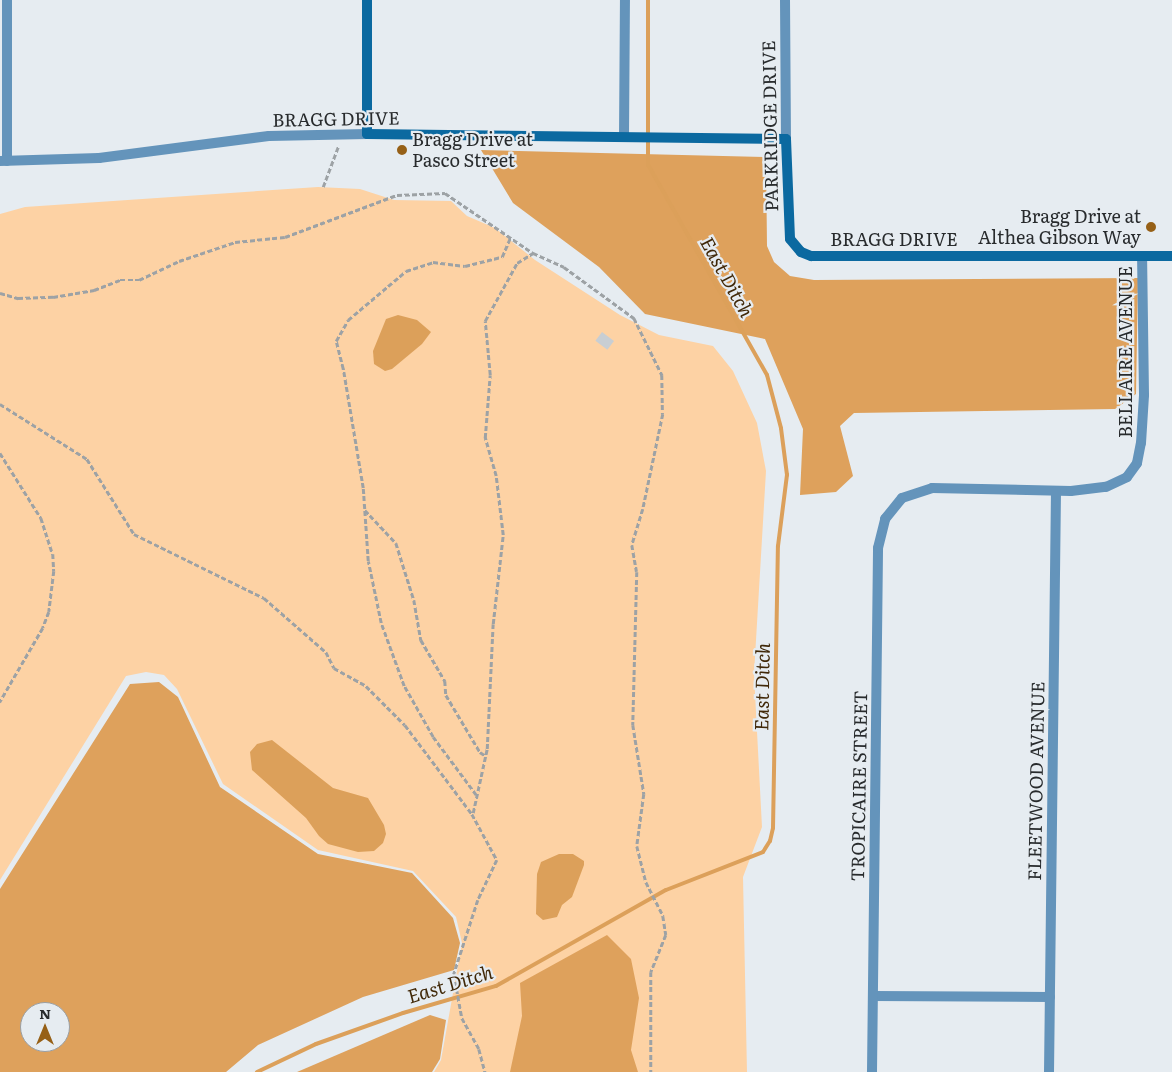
<!DOCTYPE html>
<html>
<head>
<meta charset="utf-8">
<style>
  body { margin:0 }
  #map { position:relative; width:1172px; height:1072px; overflow:hidden; background:#e6ecf1; font-family:Literata,serif }
  div>[style] { position:absolute }
  .green>* { inset:0; background:#fdd2a4 }
  .forest>* { inset:0; background:#dea15c }
  .water>* { inset:0; background:#dca05a }
  .stream>* { height:4px; margin:-2px; padding:0 2px; transform-origin:2px; border-radius:2px; background:#dca05a }
  .building>* { inset:0; background:#c8ced3; transform-origin:0 0 }
  .path>* { height:2.5px; margin-top:-1.25px; transform-origin:0; background:repeating-linear-gradient(90deg,#9da2a5 0 5px,transparent 0 7.5px) }
  .street>* { height:10px; margin:-5px; padding:0 5px; transform-origin:5px; border-radius:5px; background:#6494bb }
  .secondary>* { height:10px; margin:-5px; padding:0 5px; transform-origin:5px; border-radius:5px; background:#0b69a0 }
  .dots>* { width:14px; height:14px; translate:-50% -50%; box-sizing:border-box; border:2px solid #e6ecf1; border-radius:50% }
  span { translate:-50% -50%; white-space:nowrap; text-align:center; line-height:1.15; -webkit-text-stroke:4.5px #e6ecf1; paint-order:stroke }
  .street-label { font-size:18px; color:#282b2d }
  .poi-label { font-size:18px; color:#282b2d }
  .left { translate:0 -50%; text-align:left }
  .right { translate:-100% -50%; text-align:right }
  .water-label { font-size:19px; color:#402808; font-style:italic }
  .north { position:absolute; left:20px; top:1002px; width:50px; height:50px; box-sizing:border-box; background:#e6ecf1; border:1px solid #9a9fa3; border-radius:50%; rotate:0deg; font-size:14px; font-weight:700; line-height:20px; text-align:center; color:#282b2d }
  .north::after { content:''; display:block; margin:auto; width:18px; height:22px; background:#966017; clip-path:polygon(50% 0,100% 100%,50% 72%,0 100%) }
</style>
</head>
<body>
<div id="map">
  <div class="green">
    <i style="clip-path:polygon(318px 187px,360px 189px,394px 200px,451px 201px,467px 216px,495px 228px,535px 260px,620px 315px,659px 335px,713px 346px,733px 371px,757px 423px,766px 471px,754px 674px,762px 827px,743px 877px,747px 1072px,434px 1072px,441px 1060px,462px 943px,456px 917px,413px 871px,318px 850px,223px 784px,177px 689px,164px 675px,146px 672px,126px 676px,0 880px,0 214px,25px 207px)"></i>
  </div>
  <div class="forest">
    <i style="clip-path:polygon(481px 150px,766px 157px,767px 246px,774px 262px,790px 276px,814px 280px,1138px 278px,1136px 394px,1115px 409px,854px 413px,840px 426px,853px 476px,836px 492px,800px 495px,803px 429px,765px 339px,645px 314px,599px 267px,513px 203px)"></i>
    <i style="clip-path:polygon(evenodd,159px 682px,178px 697px,220px 787px,318px 854px,412px 873px,453px 918px,460px 943px,454px 970px,363px 997px,258px 1045px,226px 1072px,0 1072px,0 889px,130px 684px,159px 682px,30px 1012px,60px 1012px,60px 1042px,30px 1042px,30px 1012px)"></i>
    <i style="clip-path:polygon(607px 935px,631px 959px,639px 998px,631px 1050px,638px 1072px,510px 1072px,522px 1016px,520px 983px)"></i>
    <i style="clip-path:polygon(430px 1015px,446px 1020px,440px 1059px,432px 1072px,297px 1072px)"></i>
  </div>
  <div class="water">
    <i style="clip-path:polygon(398px 315px,417px 320px,431px 332px,422px 344px,392px 369px,385px 371px,374px 364px,373px 351px,386px 319px)"></i>
    <i style="clip-path:polygon(272px 740px,333px 788px,368px 798px,384px 825px,386px 834px,383px 843px,374px 851px,358px 852px,328px 844px,319px 836px,306px 818px,252px 770px,250px 752px,257px 744px)"></i>
    <i style="clip-path:polygon(559px 854px,573px 854px,584px 861px,584px 865px,572px 897px,562px 905px,557px 917px,543px 920px,536px 914px,537px 874px,541px 862px)"></i>
  </div>
  <div class="stream">
    <i style="left:257px;top:1072px;width:65px;rotate:-25.4deg"></i>
    <i style="left:316px;top:1044px;width:92px;rotate:-19.6deg"></i>
    <i style="left:403px;top:1013px;width:97px;rotate:-16.2deg"></i>
    <i style="left:496px;top:986px;width:195px;rotate:-29.5deg"></i>
    <i style="left:666px;top:890px;width:104px;rotate:-21.4deg"></i>
    <i style="left:763px;top:852px;width:13px;rotate:-58deg"></i>
    <i style="left:770px;top:841px;width:13px;rotate:-77deg"></i>
    <i style="left:773px;top:828px;width:282px;rotate:-89deg"></i>
    <i style="left:778px;top:546px;width:72px;rotate:-82.8deg"></i>
    <i style="left:787px;top:475px;width:47px;rotate:-97.3deg"></i>
    <i style="left:781px;top:428px;width:55px;rotate:-104.8deg"></i>
    <i style="left:767px;top:375px;width:241px;rotate:-119.5deg"></i>
    <i style="left:648px;top:165px;width:165px;rotate:-90deg"></i>
  </div>
  <div class="building">
    <i style="left:602px;top:332px;width:15px;height:11px;rotate:37deg"></i>
  </div>
  <div class="path">
    <i style="left:323px;top:187px;width:43px;rotate:-69.4deg"></i>
    <i style="left:0;top:293px;width:19px;rotate:16deg"></i>
    <i style="left:18px;top:298px;width:35px;rotate:-2deg"></i>
    <i style="left:53px;top:297px;width:42px;rotate:-9.7deg"></i>
    <i style="left:94px;top:290px;width:28px;rotate:-21deg"></i>
    <i style="left:120px;top:280px;width:19px"></i>
    <i style="left:139px;top:280px;width:44px;rotate:-25.4deg"></i>
    <i style="left:179px;top:261px;width:59px;rotate:-18.7deg"></i>
    <i style="left:235px;top:242px;width:50px;rotate:-5.7deg"></i>
    <i style="left:285px;top:237px;width:120px;rotate:-20.6deg"></i>
    <i style="left:397px;top:195px;width:48px;rotate:-2.4deg"></i>
    <i style="left:445px;top:193px;width:107px;rotate:34.3deg"></i>
    <i style="left:533px;top:253px;width:34px;rotate:24deg"></i>
    <i style="left:564px;top:267px;width:87px;rotate:36.1deg"></i>
    <i style="left:634px;top:318px;width:64px;rotate:63.8deg"></i>
    <i style="left:662px;top:375px;width:39px;rotate:89deg"></i>
    <i style="left:663px;top:414px;width:97px;rotate:101.9deg"></i>
    <i style="left:643px;top:509px;width:38px;rotate:107deg"></i>
    <i style="left:632px;top:545px;width:27px;rotate:80deg"></i>
    <i style="left:637px;top:572px;width:153px;rotate:91.5deg"></i>
    <i style="left:633px;top:725px;width:70px;rotate:80.9deg"></i>
    <i style="left:644px;top:794px;width:52px;rotate:97.7deg"></i>
    <i style="left:637px;top:846px;width:37px;rotate:76deg"></i>
    <i style="left:646px;top:882px;width:38px;rotate:63deg"></i>
    <i style="left:663px;top:916px;width:19px;rotate:81deg"></i>
    <i style="left:666px;top:935px;width:40px;rotate:112deg"></i>
    <i style="left:651px;top:972px;width:100px;rotate:90deg"></i>
    <i style="left:0;top:404px;width:103px;rotate:32.3deg"></i>
    <i style="left:87px;top:459px;width:89px;rotate:57.9deg"></i>
    <i style="left:134px;top:534px;width:145px;rotate:26.2deg"></i>
    <i style="left:264px;top:598px;width:82px;rotate:41.1deg"></i>
    <i style="left:326px;top:652px;width:18px;rotate:63deg"></i>
    <i style="left:334px;top:668px;width:37px;rotate:29deg"></i>
    <i style="left:366px;top:686px;width:55px;rotate:45deg"></i>
    <i style="left:405px;top:725px;width:111px;rotate:53deg"></i>
    <i style="left:472px;top:814px;width:52px;rotate:61.5deg"></i>
    <i style="left:497px;top:860px;width:44px;rotate:115.4deg"></i>
    <i style="left:478px;top:900px;width:78px;rotate:108deg"></i>
    <i style="left:454px;top:974px;width:45px;rotate:79.7deg"></i>
    <i style="left:462px;top:1018px;width:35px;rotate:61deg"></i>
    <i style="left:479px;top:1049px;width:24px;rotate:75deg"></i>
    <i style="left:0;top:453px;width:77px;rotate:57.8deg"></i>
    <i style="left:41px;top:518px;width:38px;rotate:72deg"></i>
    <i style="left:53px;top:554px;width:17px;rotate:87deg"></i>
    <i style="left:54px;top:571px;width:41px;rotate:97deg"></i>
    <i style="left:49px;top:612px;width:17px;rotate:111deg"></i>
    <i style="left:43px;top:628px;width:86px;rotate:120.2deg"></i>
    <i style="left:365px;top:510px;width:45px;rotate:46.8deg"></i>
    <i style="left:396px;top:543px;width:60px;rotate:72.5deg"></i>
    <i style="left:414px;top:600px;width:41px;rotate:80.1deg"></i>
    <i style="left:421px;top:640px;width:48px;rotate:59.7deg"></i>
    <i style="left:445px;top:681px;width:14px;rotate:86deg"></i>
    <i style="left:446px;top:695px;width:66px;rotate:59.2deg"></i>
    <i style="left:480px;top:752px;width:7px;rotate:34deg"></i>
    <i style="left:476px;top:795px;width:72px;rotate:-126.6deg"></i>
    <i style="left:433px;top:737px;width:59px;rotate:-119.6deg"></i>
    <i style="left:404px;top:686px;width:67px;rotate:-110.1deg"></i>
    <i style="left:381px;top:623px;width:63px;rotate:-101.8deg"></i>
    <i style="left:368px;top:561px;width:73px;rotate:-93.9deg"></i>
    <i style="left:363px;top:488px;width:121px;rotate:-99.5deg"></i>
    <i style="left:343px;top:369px;width:29px;rotate:-104deg"></i>
    <i style="left:336px;top:341px;width:24px;rotate:-60deg"></i>
    <i style="left:348px;top:320px;width:76px;rotate:-40.2deg"></i>
    <i style="left:406px;top:271px;width:28px;rotate:-18deg"></i>
    <i style="left:433px;top:262px;width:32px;rotate:7deg"></i>
    <i style="left:465px;top:266px;width:38px;rotate:-14deg"></i>
    <i style="left:502px;top:257px;width:21px;rotate:-67deg"></i>
    <i style="left:473px;top:813px;width:66px;rotate:-77.7deg"></i>
    <i style="left:487px;top:749px;width:125px;rotate:-87.3deg"></i>
    <i style="left:493px;top:624px;width:90px;rotate:-83.6deg"></i>
    <i style="left:503px;top:535px;width:59px;rotate:-96.8deg"></i>
    <i style="left:496px;top:476px;width:40px;rotate:-106deg"></i>
    <i style="left:485px;top:438px;width:63px;rotate:-85.5deg"></i>
    <i style="left:490px;top:375px;width:54px;rotate:-95.3deg"></i>
    <i style="left:485px;top:321px;width:66px;rotate:-61.1deg"></i>
    <i style="left:517px;top:263px;width:19px;rotate:-32deg"></i>
  </div>
  <div class="street">
    <i style="left:7px;top:0;width:161px;rotate:90deg"></i>
    <i style="left:785px;top:0;width:139px;rotate:89.6deg"></i>
    <i style="left:624px;top:137px;width:137px;rotate:-89.6deg"></i>
    <i style="left:0;top:161px;width:99px;rotate:-1.7deg"></i>
    <i style="left:99px;top:158px;width:171px;rotate:-7.4deg"></i>
    <i style="left:269px;top:136px;width:98px;rotate:-1.2deg"></i>
    <i style="left:873px;top:996px;width:177px;rotate:0.3deg"></i>
    <i style="left:872px;top:1072px;width:524px;rotate:-89.34deg"></i>
    <i style="left:878px;top:548px;width:30px;rotate:-76deg"></i>
    <i style="left:885px;top:519px;width:27px;rotate:-51deg"></i>
    <i style="left:902px;top:498px;width:32px;rotate:-18deg"></i>
    <i style="left:932px;top:488px;width:139px;rotate:1.2deg"></i>
    <i style="left:1071px;top:491px;width:35px;rotate:-7deg"></i>
    <i style="left:1106px;top:487px;width:23px;rotate:-25deg"></i>
    <i style="left:1127px;top:477px;width:17px;rotate:-54deg"></i>
    <i style="left:1137px;top:463px;width:20px;rotate:-79deg"></i>
    <i style="left:1141px;top:443px;width:48px;rotate:-86.4deg"></i>
    <i style="left:1144px;top:395px;width:139px;rotate:-90.8deg"></i>
    <i style="left:1049px;top:1072px;width:581px;rotate:-89.31deg"></i>
  </div>
  <div class="secondary">
    <i style="left:367px;top:0;width:134px;rotate:90deg"></i>
    <i style="left:367px;top:134px;width:419px;rotate:0.7deg"></i>
    <i style="left:786px;top:139px;width:100px;rotate:87.7deg"></i>
    <i style="left:790px;top:239px;width:17px;rotate:50deg"></i>
    <i style="left:801px;top:252px;width:11px;rotate:22deg"></i>
    <i style="left:811px;top:256px;width:361px"></i>
  </div>
  <div class="dots">
    <i style="left:402px;top:150px;background:#966017"></i>
    <i style="left:1151px;top:227px;background:#966017"></i>
  </div>
  <div class="street-label">
    <span style="left:336px;top:119px;rotate:-1deg">BRAGG DRIVE</span>
    <span style="left:770px;top:126px;rotate:-91deg">PARKRIDGE DRIVE</span>
    <span style="left:894px;top:239px">BRAGG DRIVE</span>
    <span style="left:1125px;top:352px;rotate:-90deg">BELLAIRE AVENUE</span>
    <span style="left:1036px;top:781px;rotate:-89deg">FLEETWOOD AVENUE</span>
    <span style="left:859px;top:786px;rotate:-89deg">TROPICAIRE STREET</span>
  </div>
  <div class="poi-label">
    <span class="left" style="left:412px;top:150px">Bragg Drive at<br>Pasco Street</span>
    <span class="right" style="left:1141px;top:227px">Bragg Drive at<br>Althea Gibson Way</span>
  </div>
  <div class="water-label">
    <span style="left:727px;top:277px;rotate:61deg">East Ditch</span>
    <span style="left:762px;top:687px;rotate:-89deg">East Ditch</span>
    <span style="left:450px;top:984px;rotate:-17deg">East Ditch</span>
  </div>
  <div class="north">N</div>
</div>
</body>
</html>
